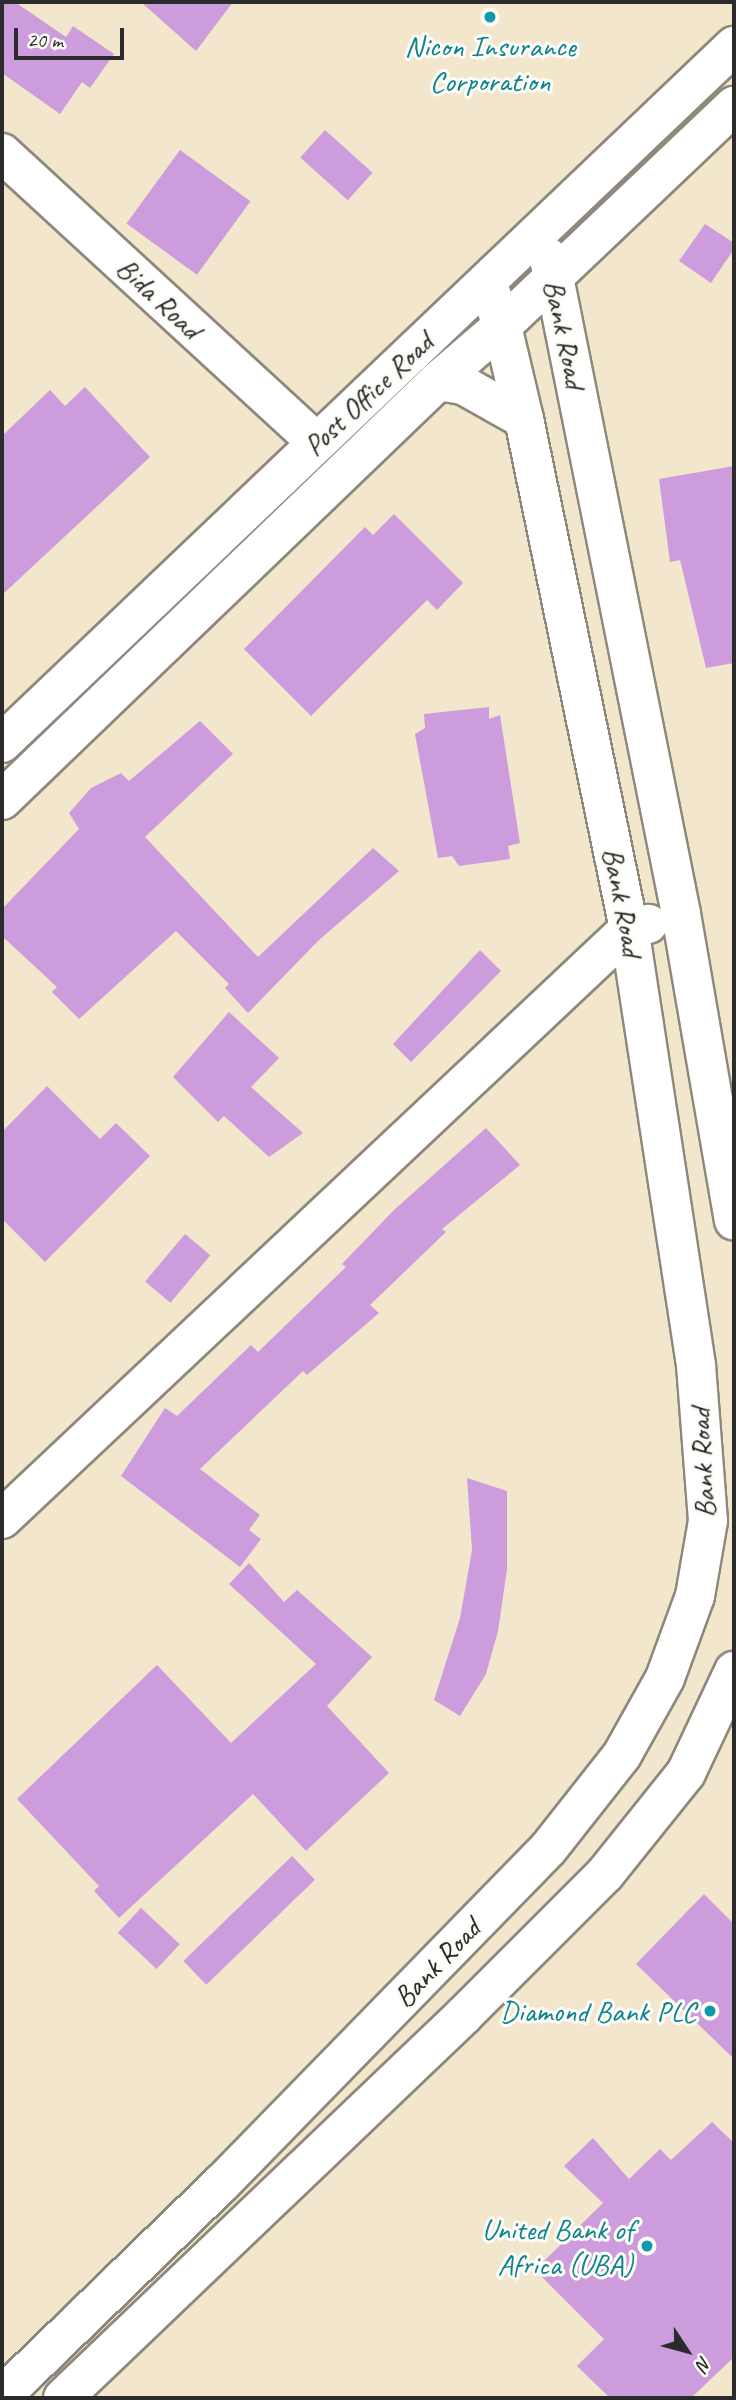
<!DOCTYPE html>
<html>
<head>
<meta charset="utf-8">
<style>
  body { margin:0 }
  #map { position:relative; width:736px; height:2400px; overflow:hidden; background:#f2e6cc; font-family:Caveat,sans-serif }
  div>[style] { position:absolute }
  .building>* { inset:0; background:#cc9cdc; transform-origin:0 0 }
  .roads { filter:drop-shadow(2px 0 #8e887c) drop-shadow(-2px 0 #8e887c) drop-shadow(0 2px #8e887c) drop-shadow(0 -2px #8e887c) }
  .minor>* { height:38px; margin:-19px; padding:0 19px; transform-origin:19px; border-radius:19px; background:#fff }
  .dots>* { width:19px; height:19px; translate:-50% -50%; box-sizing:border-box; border:4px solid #fdfcf7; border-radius:50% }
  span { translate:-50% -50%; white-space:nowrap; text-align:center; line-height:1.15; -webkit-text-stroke:6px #fdfcf7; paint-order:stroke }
  .culture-label { font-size:30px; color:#0d838f }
  .right { translate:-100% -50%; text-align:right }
  .street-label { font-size:30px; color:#2b2b2b }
  .frame { position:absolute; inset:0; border:4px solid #2b2b2b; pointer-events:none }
  .north { position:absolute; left:652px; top:2316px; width:70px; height:70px; -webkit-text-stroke:5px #fdfcf7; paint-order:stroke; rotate:126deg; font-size:19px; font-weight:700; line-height:28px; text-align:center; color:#2b2b2b }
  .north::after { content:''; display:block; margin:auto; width:24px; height:32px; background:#2b2b2b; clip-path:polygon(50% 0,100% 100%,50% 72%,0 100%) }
  .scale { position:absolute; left:14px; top:28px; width:110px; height:32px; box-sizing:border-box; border:4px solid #2b2b2b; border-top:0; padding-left:9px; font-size:21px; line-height:24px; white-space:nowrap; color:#2b2b2b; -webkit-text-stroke:5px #fdfcf7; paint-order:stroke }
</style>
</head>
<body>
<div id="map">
  <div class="building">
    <i style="clip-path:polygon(2px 2px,15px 2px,66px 37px,73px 26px,114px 54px,90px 88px,82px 82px,60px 114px,2px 73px)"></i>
    <i style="clip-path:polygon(141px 2px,233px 2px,196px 51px)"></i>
    <i style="left:325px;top:130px;width:64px;height:37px;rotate:42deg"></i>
    <i style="left:180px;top:150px;width:87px;height:91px;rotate:36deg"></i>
    <i style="clip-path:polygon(705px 224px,734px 243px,734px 249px,711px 283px,679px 261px)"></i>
    <i style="clip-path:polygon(85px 387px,150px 457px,2px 595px,2px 436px,50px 390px,65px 406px)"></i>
    <i style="clip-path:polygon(734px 466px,734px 663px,706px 668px,680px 560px,670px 562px,659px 479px)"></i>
    <i style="clip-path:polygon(394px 514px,463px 583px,437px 610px,427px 600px,311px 716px,244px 649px,365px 527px,373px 535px)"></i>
    <i style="clip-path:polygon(489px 707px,489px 719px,500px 715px,520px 843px,508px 846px,510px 859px,459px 866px,452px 856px,438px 858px,415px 734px,425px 728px,424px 714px)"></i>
    <i style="clip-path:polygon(200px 721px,233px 754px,145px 837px,258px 957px,373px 848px,399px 871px,319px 940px,248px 1013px,225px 988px,229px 984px,176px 931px,79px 1019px,52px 992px,57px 987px,2px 936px,2px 909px,79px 829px,69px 813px,91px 788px,121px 773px,129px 781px)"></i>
    <i style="clip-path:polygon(480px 950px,501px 971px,411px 1062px,393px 1044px)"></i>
    <i style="clip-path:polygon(229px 1012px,279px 1058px,251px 1087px,303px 1133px,269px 1157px,224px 1116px,218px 1122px,173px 1077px)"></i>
    <i style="clip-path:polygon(47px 1086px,100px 1139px,116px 1123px,150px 1156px,45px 1262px,2px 1219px,2px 1132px)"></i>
    <i style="clip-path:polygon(486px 1128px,520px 1165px,442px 1229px,446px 1232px,370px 1305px,379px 1313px,307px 1375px,303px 1371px,200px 1469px,260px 1515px,249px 1530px,261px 1539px,240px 1567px,121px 1476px,165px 1408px,177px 1416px,251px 1345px,258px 1352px,346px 1267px,342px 1264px,394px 1210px)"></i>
    <i style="left:185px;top:1234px;width:33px;height:62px;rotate:40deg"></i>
    <i style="clip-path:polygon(467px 1478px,507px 1491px,507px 1569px,498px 1631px,486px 1674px,460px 1716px,434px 1700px,460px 1618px,472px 1550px)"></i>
    <i style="clip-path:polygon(249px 1563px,284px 1602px,297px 1590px,372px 1657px,327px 1706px,389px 1773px,306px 1851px,253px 1794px,119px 1918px,94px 1891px,99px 1886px,17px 1799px,157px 1665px,231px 1743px,316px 1664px,229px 1584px)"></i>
    <i style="left:292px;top:1856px;width:33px;height:151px;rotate:46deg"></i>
    <i style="clip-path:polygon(704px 1894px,734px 1924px,734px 2059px,636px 1964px)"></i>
    <i style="left:141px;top:1908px;width:53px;height:34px;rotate:43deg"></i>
    <i style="clip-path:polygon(712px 2122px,734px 2143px,734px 2357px,691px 2398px,610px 2398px,577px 2366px,604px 2339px,535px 2270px,603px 2203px,564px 2166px,593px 2138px,629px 2179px,660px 2149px,671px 2160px)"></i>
  </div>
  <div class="roads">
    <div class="minor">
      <i style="left:2px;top:153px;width:427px;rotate:42.6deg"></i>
      <i style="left:548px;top:257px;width:21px;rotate:73deg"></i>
      <i style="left:554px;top:277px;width:650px;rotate:78.72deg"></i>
      <i style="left:681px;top:914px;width:311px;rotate:80.2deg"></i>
      <i style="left:438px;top:381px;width:25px;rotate:9deg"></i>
      <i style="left:463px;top:385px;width:70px;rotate:29.1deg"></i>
      <i style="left:2px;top:743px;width:1011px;rotate:-43.6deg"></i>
      <i style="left:2px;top:800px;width:605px;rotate:-43.86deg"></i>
      <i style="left:438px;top:381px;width:84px;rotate:-40.7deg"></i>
      <i style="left:502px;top:326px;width:320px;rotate:-43.5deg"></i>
      <i style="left:2px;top:1519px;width:861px;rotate:-43.26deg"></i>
      <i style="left:629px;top:929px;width:20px;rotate:-15deg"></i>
      <i style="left:2px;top:2396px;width:305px;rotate:-44.1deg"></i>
      <i style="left:221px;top:2184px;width:468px;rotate:-45.7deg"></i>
      <i style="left:548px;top:1849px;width:120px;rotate:-51.8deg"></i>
      <i style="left:622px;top:1755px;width:88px;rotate:-60.8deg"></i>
      <i style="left:665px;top:1678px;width:87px;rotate:-69.9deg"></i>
      <i style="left:695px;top:1596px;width:76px;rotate:-80.2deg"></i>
      <i style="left:708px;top:1521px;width:156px;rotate:-94.4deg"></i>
      <i style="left:696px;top:1365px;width:441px;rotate:-98.7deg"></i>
      <i style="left:629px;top:929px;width:521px;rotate:-101.63deg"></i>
      <i style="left:524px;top:419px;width:96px;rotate:-103.3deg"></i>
      <i style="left:502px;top:326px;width:47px;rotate:-108.4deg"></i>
      <i style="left:63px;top:2398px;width:555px;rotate:-43.68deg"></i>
      <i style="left:464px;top:2015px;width:199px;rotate:-45deg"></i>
      <i style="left:605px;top:1874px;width:129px;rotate:-51.3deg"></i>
      <i style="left:686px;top:1773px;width:113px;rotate:-64.8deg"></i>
    </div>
  </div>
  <div class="dots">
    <i style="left:490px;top:17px;background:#0f9aa8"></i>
    <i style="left:710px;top:2011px;background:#0f9aa8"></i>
    <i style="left:647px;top:2246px;background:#0f9aa8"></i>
  </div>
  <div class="culture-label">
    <span style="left:490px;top:63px">Nicon Insurance<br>Corporation</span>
    <span class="right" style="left:696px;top:2011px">Diamond Bank PLC</span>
    <span class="right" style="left:633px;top:2246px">United Bank of<br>Africa (UBA)</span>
  </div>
  <div class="street-label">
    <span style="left:159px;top:298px;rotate:43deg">Bida Road</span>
    <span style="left:565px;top:334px;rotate:78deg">Bank Road</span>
    <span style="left:368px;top:394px;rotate:-43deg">Post Office Road</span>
    <span style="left:623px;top:902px;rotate:79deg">Bank Road</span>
    <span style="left:702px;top:1463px;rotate:-93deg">Bank Road</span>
    <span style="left:437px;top:1963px;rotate:-46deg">Bank Road</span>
  </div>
  <div class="frame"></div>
  <div class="north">N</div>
  <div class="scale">20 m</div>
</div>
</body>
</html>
